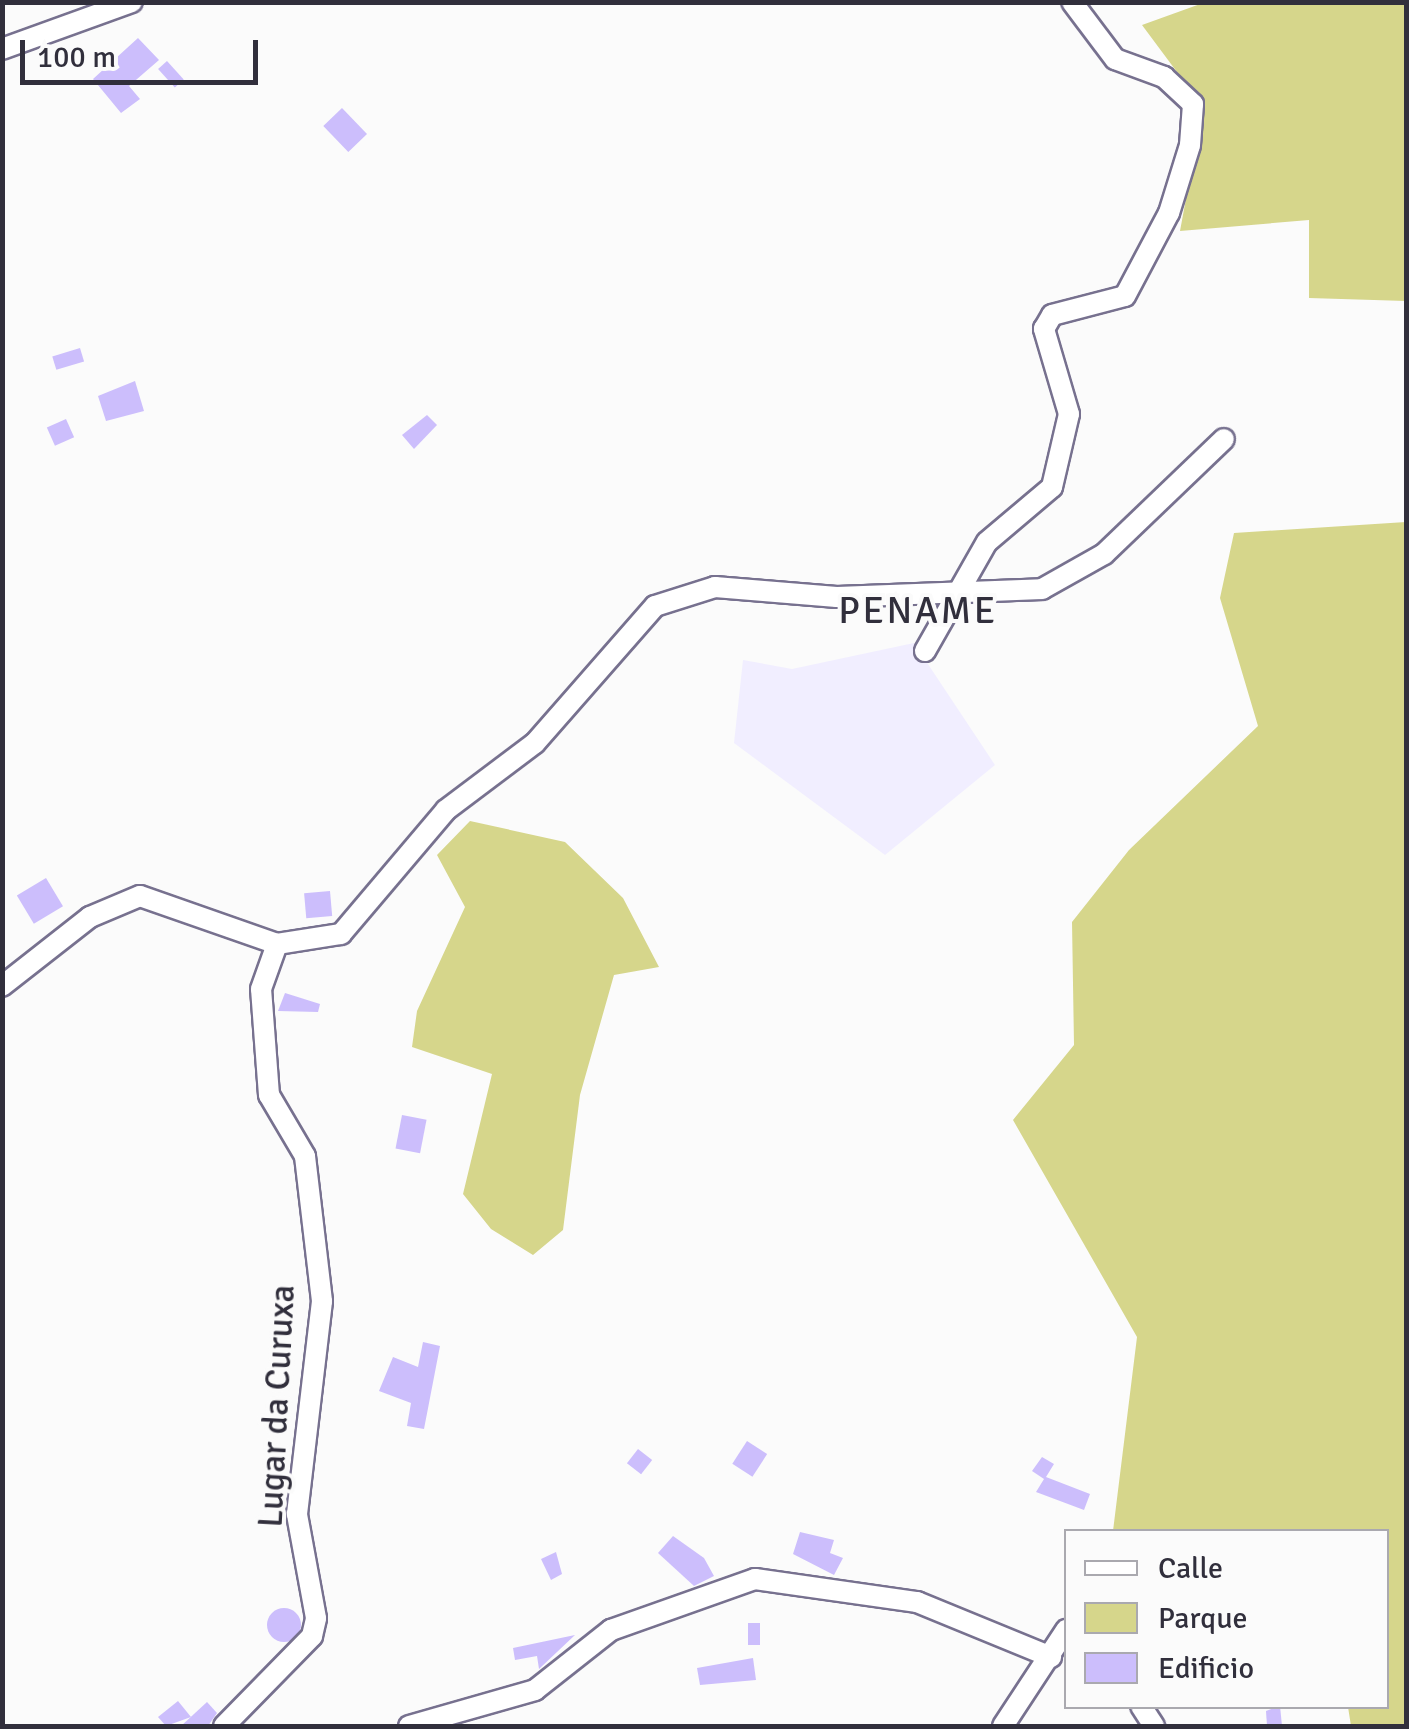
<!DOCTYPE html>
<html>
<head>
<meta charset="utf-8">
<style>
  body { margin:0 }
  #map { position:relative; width:1409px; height:1729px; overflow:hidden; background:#fbfbfb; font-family:Signika,sans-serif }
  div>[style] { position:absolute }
  .built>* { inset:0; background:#f1eeff }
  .green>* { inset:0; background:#d6d68b }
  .building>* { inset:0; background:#ccbefc; transform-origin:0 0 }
  .round { border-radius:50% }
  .roads { filter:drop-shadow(2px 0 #77718f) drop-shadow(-2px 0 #77718f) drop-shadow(0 2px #77718f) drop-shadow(0 -2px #77718f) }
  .minor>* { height:20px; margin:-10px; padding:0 10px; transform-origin:10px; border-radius:10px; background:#fff }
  span { translate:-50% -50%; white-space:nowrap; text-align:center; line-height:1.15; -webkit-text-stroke:8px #fbfbfb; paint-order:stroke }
  .street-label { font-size:35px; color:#312f3c }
  .neighbourhood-label { font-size:38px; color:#312f3c; letter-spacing:2.5px }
  .frame { position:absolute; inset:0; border:5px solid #312f3c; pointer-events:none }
  .legend { position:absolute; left:1064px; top:1529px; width:325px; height:180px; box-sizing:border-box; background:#fbfbfb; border:2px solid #aaa9af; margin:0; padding:12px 18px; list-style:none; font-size:30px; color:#312f3c }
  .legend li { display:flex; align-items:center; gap:20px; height:50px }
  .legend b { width:50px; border:2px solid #aaa9af }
  .scale { position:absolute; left:20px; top:40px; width:238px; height:45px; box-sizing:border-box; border:5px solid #312f3c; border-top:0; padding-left:12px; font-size:30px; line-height:35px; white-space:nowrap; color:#312f3c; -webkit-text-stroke:8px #fbfbfb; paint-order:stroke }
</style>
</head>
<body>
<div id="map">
  <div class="built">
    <i style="clip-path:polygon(914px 643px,995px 765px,885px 855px,734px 743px,743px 660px,792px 669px)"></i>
  </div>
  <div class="green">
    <i style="clip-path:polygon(1203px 3px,1406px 3px,1406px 301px,1309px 298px,1309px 220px,1180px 231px,1203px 107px,1142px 25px)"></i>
    <i style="clip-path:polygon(1406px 522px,1406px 1726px,1351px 1726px,1348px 1707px,1386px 1706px,1386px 1532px,1113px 1531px,1137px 1337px,1013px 1120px,1074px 1045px,1072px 922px,1129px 850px,1258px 726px,1220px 598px,1234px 533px)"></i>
    <i style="clip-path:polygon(470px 821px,565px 842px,623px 898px,659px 967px,614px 975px,580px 1095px,563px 1230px,533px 1255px,491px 1229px,463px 1194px,492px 1074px,412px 1047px,417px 1011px,465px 907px,437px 855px)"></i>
  </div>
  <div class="building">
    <i style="clip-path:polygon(138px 38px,159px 60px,129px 86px,140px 99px,121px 113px,93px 79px)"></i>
    <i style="left:167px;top:61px;width:25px;height:12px;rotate:48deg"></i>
    <i style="left:342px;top:108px;width:36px;height:26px;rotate:46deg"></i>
    <i style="left:80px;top:348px;width:14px;height:29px;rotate:73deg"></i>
    <i style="clip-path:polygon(135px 381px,144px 411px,106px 421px,98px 396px)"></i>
    <i style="clip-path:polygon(427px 415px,437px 425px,414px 449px,402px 435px)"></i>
    <i style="left:66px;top:419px;width:20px;height:21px;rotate:66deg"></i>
    <i style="left:46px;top:878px;width:33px;height:34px;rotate:59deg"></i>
    <i style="left:330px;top:891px;width:25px;height:26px;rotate:85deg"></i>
    <i style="clip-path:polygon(285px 993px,320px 1004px,318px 1012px,278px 1011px)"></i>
    <i style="left:402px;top:1115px;width:25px;height:34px;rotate:11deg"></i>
    <i style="clip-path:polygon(423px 1342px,440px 1346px,424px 1429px,407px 1426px,411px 1403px,379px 1391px,393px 1357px,418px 1367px)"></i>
    <i style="left:747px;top:1441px;width:24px;height:27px;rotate:33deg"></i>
    <i style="left:638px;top:1449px;width:18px;height:18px;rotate:38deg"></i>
    <i style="clip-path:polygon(1042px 1457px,1054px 1464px,1046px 1477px,1090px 1494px,1084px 1510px,1036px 1492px,1044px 1479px,1032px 1471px)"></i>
    <i style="clip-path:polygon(800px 1532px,834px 1540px,830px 1553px,843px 1558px,834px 1575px,793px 1554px)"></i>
    <i style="clip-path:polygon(673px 1536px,704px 1558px,714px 1576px,694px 1586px,658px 1553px)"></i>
    <i style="clip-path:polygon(556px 1552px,562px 1574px,551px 1580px,541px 1559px)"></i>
    <i class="round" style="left:267px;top:1608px;width:34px;height:34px"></i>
    <i style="left:748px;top:1623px;width:12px;height:22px"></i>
    <i style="clip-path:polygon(575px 1635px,539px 1669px,537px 1656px,515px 1660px,513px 1648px)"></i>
    <i style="clip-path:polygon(753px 1658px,756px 1680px,700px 1685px,697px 1668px)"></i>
    <i style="clip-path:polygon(178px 1701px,191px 1717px,166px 1726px,158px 1717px)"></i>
    <i style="clip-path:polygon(207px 1702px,217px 1713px,208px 1726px,181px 1726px)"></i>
    <i style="clip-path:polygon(1280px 1706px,1282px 1726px,1267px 1726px,1266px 1711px)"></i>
  </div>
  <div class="roads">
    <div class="minor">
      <i style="left:2px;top:49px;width:138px;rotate:-19.9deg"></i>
      <i style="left:925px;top:651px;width:125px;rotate:-60.4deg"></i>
      <i style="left:987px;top:542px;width:85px;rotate:-40.2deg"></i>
      <i style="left:1052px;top:487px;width:75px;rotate:-76.9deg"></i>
      <i style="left:1069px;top:414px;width:89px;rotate:-106.4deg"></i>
      <i style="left:1044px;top:329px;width:16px;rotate:-60deg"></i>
      <i style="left:1052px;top:315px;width:75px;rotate:-14.6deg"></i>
      <i style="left:1125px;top:296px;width:94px;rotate:-62.1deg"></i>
      <i style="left:1169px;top:213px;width:71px;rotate:-72.8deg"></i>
      <i style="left:1190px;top:145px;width:41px;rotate:-85.8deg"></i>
      <i style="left:1193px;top:104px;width:40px;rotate:-137deg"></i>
      <i style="left:1164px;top:77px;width:52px;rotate:-159.8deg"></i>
      <i style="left:1115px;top:59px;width:71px;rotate:-127deg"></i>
      <i style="left:2px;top:986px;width:112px;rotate:-38.1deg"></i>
      <i style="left:90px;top:917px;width:54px;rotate:-22.8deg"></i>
      <i style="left:140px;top:896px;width:145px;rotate:19.3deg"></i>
      <i style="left:277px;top:944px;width:65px;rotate:-8.9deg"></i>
      <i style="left:341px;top:934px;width:162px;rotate:-49.7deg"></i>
      <i style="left:446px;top:810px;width:111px;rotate:-37deg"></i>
      <i style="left:535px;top:743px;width:182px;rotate:-48.8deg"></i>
      <i style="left:655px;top:606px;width:63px;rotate:-17.6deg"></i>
      <i style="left:715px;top:587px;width:122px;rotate:4.7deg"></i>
      <i style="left:837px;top:597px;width:205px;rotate:-2.2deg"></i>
      <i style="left:1042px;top:589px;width:71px;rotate:-29.4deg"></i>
      <i style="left:1104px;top:554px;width:166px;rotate:-43.8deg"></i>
      <i style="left:1141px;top:1706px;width:24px;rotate:57deg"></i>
      <i style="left:224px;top:1726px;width:126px;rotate:-45.6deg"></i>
      <i style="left:312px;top:1636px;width:18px;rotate:-77deg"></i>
      <i style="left:316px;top:1618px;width:106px;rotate:-100.4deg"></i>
      <i style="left:297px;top:1514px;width:214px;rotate:-83.3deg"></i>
      <i style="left:322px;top:1301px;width:146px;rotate:-96.7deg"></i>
      <i style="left:305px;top:1156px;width:71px;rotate:-120.5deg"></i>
      <i style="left:269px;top:1095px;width:106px;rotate:-94.3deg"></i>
      <i style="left:261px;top:989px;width:48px;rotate:-70.4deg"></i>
      <i style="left:409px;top:1726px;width:131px;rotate:-15.9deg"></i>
      <i style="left:535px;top:1690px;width:97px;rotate:-38.3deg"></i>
      <i style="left:611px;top:1630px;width:153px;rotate:-19.5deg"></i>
      <i style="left:755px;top:1579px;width:164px;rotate:8.1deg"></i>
      <i style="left:917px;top:1602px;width:145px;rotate:22.3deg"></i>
      <i style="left:1003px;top:1726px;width:115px;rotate:-56.7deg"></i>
    </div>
  </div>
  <div class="street-label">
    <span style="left:277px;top:1406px;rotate:-87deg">Lugar da Curuxa</span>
  </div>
  <div class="neighbourhood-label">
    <span style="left:918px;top:611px">PENAME</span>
  </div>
  <div class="frame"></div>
  <ul class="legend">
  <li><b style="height:12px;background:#fff"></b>Calle</li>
  <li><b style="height:28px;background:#d6d68b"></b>Parque</li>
  <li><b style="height:28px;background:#ccbefc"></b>Edificio</li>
  </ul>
  <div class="scale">100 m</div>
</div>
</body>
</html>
